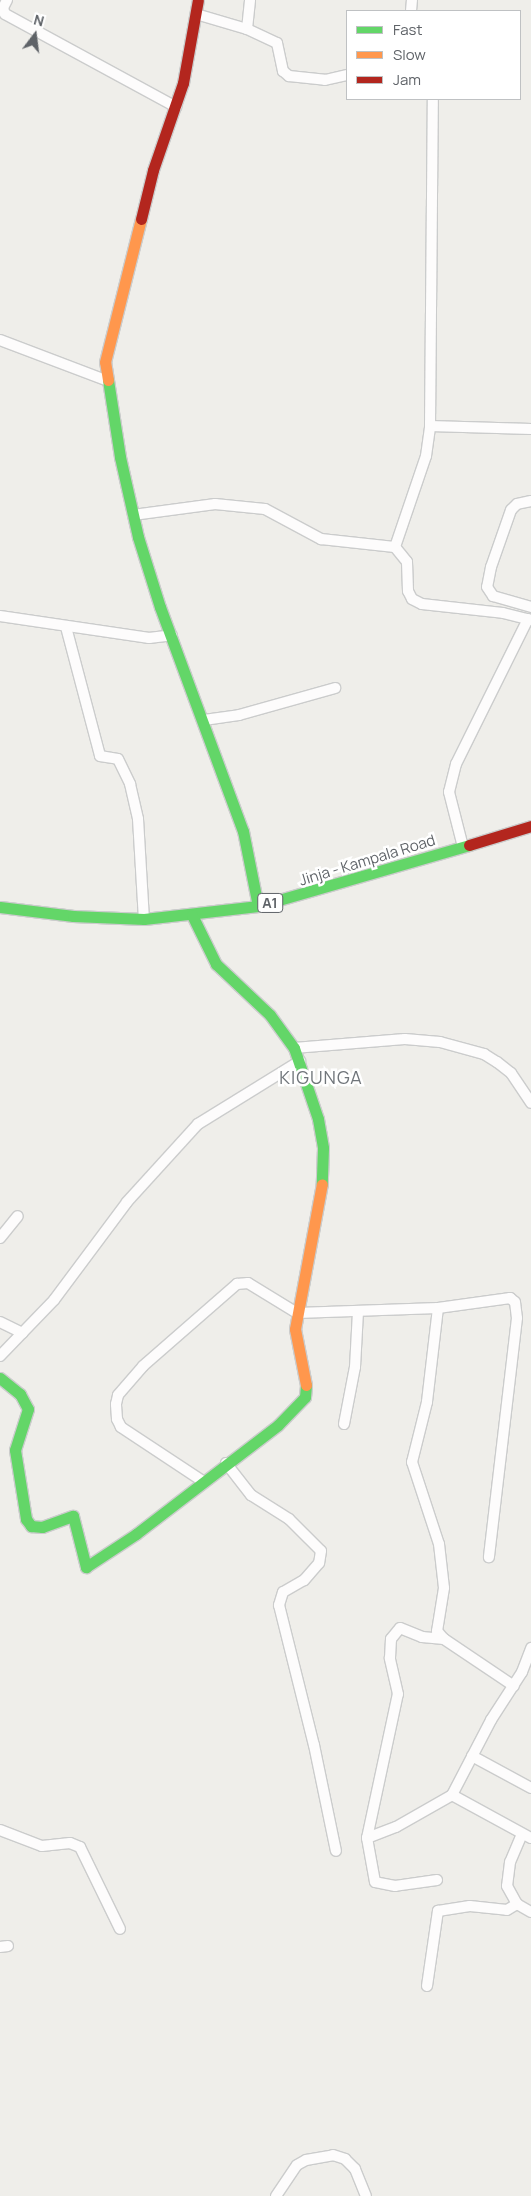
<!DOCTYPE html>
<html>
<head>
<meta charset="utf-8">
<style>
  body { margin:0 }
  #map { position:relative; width:531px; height:2196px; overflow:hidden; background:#efeeea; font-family:Manrope,sans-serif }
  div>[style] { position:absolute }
  .roads { filter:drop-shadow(1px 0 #cbcccc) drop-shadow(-1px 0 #cbcccc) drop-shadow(0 1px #cbcccc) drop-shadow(0 -1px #cbcccc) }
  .street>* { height:10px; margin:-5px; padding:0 5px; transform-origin:5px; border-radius:5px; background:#fdfcfc }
  .fast>* { height:11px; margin:-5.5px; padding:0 5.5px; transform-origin:5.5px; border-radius:5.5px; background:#63d668 }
  .slow>* { height:11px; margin:-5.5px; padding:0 5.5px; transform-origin:5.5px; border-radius:5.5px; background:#ff974d }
  .jam>* { height:11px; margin:-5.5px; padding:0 5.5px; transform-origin:5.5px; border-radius:5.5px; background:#b3261e }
  span { translate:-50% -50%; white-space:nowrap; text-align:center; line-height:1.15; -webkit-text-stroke:5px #fff; paint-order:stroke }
  .shield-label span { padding:1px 4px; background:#fff; border:1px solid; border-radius:4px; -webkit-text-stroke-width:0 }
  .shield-label { font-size:14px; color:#5f6368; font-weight:700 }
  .street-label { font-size:15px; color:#5f6368 }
  .quarter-label { font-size:18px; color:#70757a; letter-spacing:1px }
  .legend { position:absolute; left:346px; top:10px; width:175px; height:90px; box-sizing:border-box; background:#fff; border:1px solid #bfc1c3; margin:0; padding:6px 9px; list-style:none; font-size:15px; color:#5f6368 }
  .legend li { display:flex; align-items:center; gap:10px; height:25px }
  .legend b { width:25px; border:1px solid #bfc1c3 }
  .north { position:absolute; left:10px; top:10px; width:50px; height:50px; -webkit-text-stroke:4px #fff; paint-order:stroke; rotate:15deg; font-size:14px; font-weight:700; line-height:20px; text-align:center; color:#5f6368 }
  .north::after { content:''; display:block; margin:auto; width:18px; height:22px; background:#5f6368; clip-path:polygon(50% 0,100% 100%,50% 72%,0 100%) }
</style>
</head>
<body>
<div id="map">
  <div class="roads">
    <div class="street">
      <i style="left:7px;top:0;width:9px;rotate:117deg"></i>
      <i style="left:3px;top:8px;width:6px;rotate:72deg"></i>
      <i style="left:5px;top:14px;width:195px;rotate:28.5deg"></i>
      <i style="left:411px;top:11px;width:11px;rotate:-85deg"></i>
      <i style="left:196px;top:14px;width:53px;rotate:16.4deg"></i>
      <i style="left:247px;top:29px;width:33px;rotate:25deg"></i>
      <i style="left:277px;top:43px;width:29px;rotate:78deg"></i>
      <i style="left:283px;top:71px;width:8px;rotate:40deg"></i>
      <i style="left:289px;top:76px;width:36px;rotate:6deg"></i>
      <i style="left:325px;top:80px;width:23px;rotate:-13deg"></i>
      <i style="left:247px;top:29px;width:29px;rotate:-84deg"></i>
      <i style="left:0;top:340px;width:116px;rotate:20.8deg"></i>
      <i style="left:430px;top:426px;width:101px;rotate:1.7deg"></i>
      <i style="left:531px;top:501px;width:14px;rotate:168deg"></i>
      <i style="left:517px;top:504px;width:8px;rotate:135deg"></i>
      <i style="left:511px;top:510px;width:60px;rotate:109.3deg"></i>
      <i style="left:491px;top:567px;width:20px;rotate:101deg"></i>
      <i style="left:487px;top:587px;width:11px;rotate:56deg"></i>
      <i style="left:493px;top:596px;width:40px;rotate:16deg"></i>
      <i style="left:133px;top:515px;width:83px;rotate:-7.6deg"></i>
      <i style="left:215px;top:504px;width:50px;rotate:5.7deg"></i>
      <i style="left:265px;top:509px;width:64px;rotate:28.2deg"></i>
      <i style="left:321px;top:539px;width:74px;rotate:6.2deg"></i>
      <i style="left:395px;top:547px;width:19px;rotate:51deg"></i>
      <i style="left:407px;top:562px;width:29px;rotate:88deg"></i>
      <i style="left:408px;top:591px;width:9px;rotate:63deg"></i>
      <i style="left:412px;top:599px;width:11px;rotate:27deg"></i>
      <i style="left:422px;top:604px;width:81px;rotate:6.3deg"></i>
      <i style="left:503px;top:613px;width:29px;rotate:14deg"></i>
      <i style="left:395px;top:547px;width:96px;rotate:-71.2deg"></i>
      <i style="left:426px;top:456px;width:30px;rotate:-82deg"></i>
      <i style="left:430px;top:426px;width:327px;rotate:-89.5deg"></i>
      <i style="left:0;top:616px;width:151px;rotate:8.4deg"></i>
      <i style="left:149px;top:638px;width:23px;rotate:-7deg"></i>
      <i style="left:66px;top:627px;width:133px;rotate:75.2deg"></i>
      <i style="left:100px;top:756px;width:18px;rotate:9deg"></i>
      <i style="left:118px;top:759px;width:28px;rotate:64deg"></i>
      <i style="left:130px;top:784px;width:36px;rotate:77deg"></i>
      <i style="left:138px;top:819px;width:100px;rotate:86.6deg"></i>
      <i style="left:204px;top:720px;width:35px;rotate:-8deg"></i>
      <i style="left:239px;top:715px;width:100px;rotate:-15.7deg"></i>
      <i style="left:463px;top:847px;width:57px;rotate:-104.3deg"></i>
      <i style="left:449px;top:792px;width:29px;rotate:-76deg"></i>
      <i style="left:456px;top:764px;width:162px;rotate:-63.6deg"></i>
      <i style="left:294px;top:1048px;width:111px;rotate:-4.6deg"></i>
      <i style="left:405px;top:1039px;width:35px;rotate:5deg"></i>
      <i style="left:440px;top:1042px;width:46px;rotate:15.3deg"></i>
      <i style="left:484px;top:1054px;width:15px;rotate:32deg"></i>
      <i style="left:497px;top:1062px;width:18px;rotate:38deg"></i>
      <i style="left:511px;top:1073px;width:36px;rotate:56deg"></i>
      <i style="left:0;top:1238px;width:28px;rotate:-51deg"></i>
      <i style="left:438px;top:1308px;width:95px;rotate:96.7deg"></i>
      <i style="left:427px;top:1402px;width:62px;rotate:104deg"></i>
      <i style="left:412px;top:1462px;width:86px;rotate:71.8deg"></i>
      <i style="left:439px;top:1544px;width:44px;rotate:83.5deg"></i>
      <i style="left:444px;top:1588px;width:44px;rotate:99.2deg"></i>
      <i style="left:437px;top:1631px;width:11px;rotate:49deg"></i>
      <i style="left:444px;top:1639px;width:84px;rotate:33.9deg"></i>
      <i style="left:0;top:1322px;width:25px;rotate:26deg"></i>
      <i style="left:0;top:1356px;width:78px;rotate:-46deg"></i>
      <i style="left:54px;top:1300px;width:122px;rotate:-53.3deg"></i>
      <i style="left:127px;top:1202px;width:105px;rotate:-47.7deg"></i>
      <i style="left:198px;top:1124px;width:120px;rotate:-31.7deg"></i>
      <i style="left:344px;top:1424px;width:58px;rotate:-79.1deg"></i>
      <i style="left:355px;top:1367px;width:56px;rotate:-86.9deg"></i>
      <i style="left:226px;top:1463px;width:41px;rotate:52deg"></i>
      <i style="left:251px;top:1495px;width:45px;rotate:32.3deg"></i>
      <i style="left:289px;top:1519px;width:45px;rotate:45deg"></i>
      <i style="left:321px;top:1551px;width:12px;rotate:99deg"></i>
      <i style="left:319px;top:1563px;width:23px;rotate:131deg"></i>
      <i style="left:304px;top:1580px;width:24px;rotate:150deg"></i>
      <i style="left:283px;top:1592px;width:14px;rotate:107deg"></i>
      <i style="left:279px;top:1605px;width:144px;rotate:76deg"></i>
      <i style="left:314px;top:1745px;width:108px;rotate:78.3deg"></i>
      <i style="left:204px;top:1482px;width:100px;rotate:-146.5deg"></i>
      <i style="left:121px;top:1427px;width:9px;rotate:-117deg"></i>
      <i style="left:117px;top:1419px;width:15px;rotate:-94deg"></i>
      <i style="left:116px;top:1404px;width:9px;rotate:-77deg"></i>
      <i style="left:118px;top:1395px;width:38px;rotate:-49deg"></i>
      <i style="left:143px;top:1366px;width:125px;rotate:-41.1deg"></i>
      <i style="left:237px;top:1284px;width:11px;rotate:-5deg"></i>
      <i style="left:248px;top:1283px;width:57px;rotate:31.5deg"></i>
      <i style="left:297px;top:1313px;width:141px;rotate:-2deg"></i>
      <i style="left:438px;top:1308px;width:73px;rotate:-7.9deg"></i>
      <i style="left:510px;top:1298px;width:6px;rotate:39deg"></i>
      <i style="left:515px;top:1302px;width:16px;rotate:83deg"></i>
      <i style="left:517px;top:1318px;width:241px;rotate:96.7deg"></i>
      <i style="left:472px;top:1756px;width:67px;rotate:28.5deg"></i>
      <i style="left:452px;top:1795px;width:85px;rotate:-62.5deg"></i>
      <i style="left:491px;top:1720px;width:57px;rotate:-57.1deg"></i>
      <i style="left:522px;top:1672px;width:26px;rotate:-69deg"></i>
      <i style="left:0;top:1830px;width:45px;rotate:20.9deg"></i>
      <i style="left:42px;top:1846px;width:28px;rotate:-6deg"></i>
      <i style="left:70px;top:1843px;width:11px;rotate:22deg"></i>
      <i style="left:80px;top:1847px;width:91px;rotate:64deg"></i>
      <i style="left:522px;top:1834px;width:30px;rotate:113deg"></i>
      <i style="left:510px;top:1862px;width:24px;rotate:97deg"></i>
      <i style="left:507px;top:1886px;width:21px;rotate:61deg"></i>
      <i style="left:517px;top:1904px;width:16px;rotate:30deg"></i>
      <i style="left:367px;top:1838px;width:31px;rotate:-21deg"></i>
      <i style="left:396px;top:1827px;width:64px;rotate:-29.7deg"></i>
      <i style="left:452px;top:1795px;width:90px;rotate:28.6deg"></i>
      <i style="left:437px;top:1880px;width:42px;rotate:171.9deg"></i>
      <i style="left:395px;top:1886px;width:20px;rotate:-169deg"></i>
      <i style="left:375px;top:1882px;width:45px;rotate:-100.3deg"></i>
      <i style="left:367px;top:1838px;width:147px;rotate:-77.9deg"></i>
      <i style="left:398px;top:1694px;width:37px;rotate:-103deg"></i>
      <i style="left:390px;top:1658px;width:19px;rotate:-87deg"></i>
      <i style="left:391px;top:1639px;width:14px;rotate:-51deg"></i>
      <i style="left:400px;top:1628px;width:24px;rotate:22deg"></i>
      <i style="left:422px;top:1637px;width:22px;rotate:5deg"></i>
      <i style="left:0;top:1947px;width:8px;rotate:-7deg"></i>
      <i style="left:427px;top:1986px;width:76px;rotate:-81.7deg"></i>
      <i style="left:438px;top:1911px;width:32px;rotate:-9deg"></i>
      <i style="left:470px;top:1906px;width:37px;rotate:6deg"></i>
      <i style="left:507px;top:1910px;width:12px;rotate:-31deg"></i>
      <i style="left:276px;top:2196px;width:37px;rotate:-56deg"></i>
      <i style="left:297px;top:2165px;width:10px;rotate:-29deg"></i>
      <i style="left:306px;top:2160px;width:27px;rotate:-10deg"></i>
      <i style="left:333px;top:2155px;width:13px;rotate:18deg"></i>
      <i style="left:345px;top:2159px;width:14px;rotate:45deg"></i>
      <i style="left:355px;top:2169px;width:29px;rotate:68deg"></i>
    </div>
    <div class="fast">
      <i style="left:108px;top:380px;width:78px;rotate:81.1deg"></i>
      <i style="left:120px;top:457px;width:82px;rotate:77.3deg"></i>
      <i style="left:138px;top:537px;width:73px;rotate:72.6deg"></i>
      <i style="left:160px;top:607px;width:239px;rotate:69.7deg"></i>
      <i style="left:243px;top:831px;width:76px;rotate:78.7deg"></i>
      <i style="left:0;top:907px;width:74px;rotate:7deg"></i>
      <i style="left:73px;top:916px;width:71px;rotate:2.4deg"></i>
      <i style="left:144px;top:919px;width:115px;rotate:-6.5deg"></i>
      <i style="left:258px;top:906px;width:220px;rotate:-16.1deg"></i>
      <i style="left:192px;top:915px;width:55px;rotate:63.9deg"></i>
      <i style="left:216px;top:964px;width:74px;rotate:43.4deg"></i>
      <i style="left:270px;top:1015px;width:41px;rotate:54deg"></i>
      <i style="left:294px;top:1048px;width:75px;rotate:71.3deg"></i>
      <i style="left:318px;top:1119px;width:29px;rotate:80deg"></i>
      <i style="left:323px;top:1148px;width:36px;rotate:92deg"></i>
      <i style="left:0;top:1378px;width:26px;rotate:39deg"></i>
      <i style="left:20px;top:1394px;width:17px;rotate:62deg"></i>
      <i style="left:28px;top:1409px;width:43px;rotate:107.6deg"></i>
      <i style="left:15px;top:1450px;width:70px;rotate:80.9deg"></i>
      <i style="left:26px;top:1519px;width:9px;rotate:54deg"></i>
      <i style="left:31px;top:1526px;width:11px;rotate:5deg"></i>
      <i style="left:42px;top:1527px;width:33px;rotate:-20deg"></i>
      <i style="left:73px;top:1516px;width:53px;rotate:75.7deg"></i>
      <i style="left:86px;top:1567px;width:60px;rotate:-33.4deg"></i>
      <i style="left:136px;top:1534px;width:179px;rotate:-37.5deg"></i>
      <i style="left:278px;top:1425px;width:39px;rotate:-46deg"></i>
      <i style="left:305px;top:1397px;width:12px;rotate:-85deg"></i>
    </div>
    <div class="slow">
      <i style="left:108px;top:380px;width:18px;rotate:-99deg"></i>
      <i style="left:105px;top:362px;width:147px;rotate:-75.9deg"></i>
      <i style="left:306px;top:1385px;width:57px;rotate:-101.1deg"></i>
      <i style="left:295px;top:1329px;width:147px;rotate:-79.5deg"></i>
    </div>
    <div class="jam">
      <i style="left:141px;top:219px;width:50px;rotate:-76.2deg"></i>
      <i style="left:153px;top:170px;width:92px;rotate:-71deg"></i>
      <i style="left:183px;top:83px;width:84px;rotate:-79.8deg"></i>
      <i style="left:469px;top:845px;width:65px;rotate:-17deg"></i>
    </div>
  </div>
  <div class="shield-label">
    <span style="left:270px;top:903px">A1</span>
  </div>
  <div class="street-label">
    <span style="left:367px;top:860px;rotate:-17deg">Jinja - Kampala Road</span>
  </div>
  <div class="quarter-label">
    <span style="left:321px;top:1077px">KIGUNGA</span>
  </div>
  <ul class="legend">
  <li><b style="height:6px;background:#63d668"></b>Fast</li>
  <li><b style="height:6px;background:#ff974d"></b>Slow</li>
  <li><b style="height:6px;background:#b3261e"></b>Jam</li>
  </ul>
  <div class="north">N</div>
</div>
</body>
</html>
